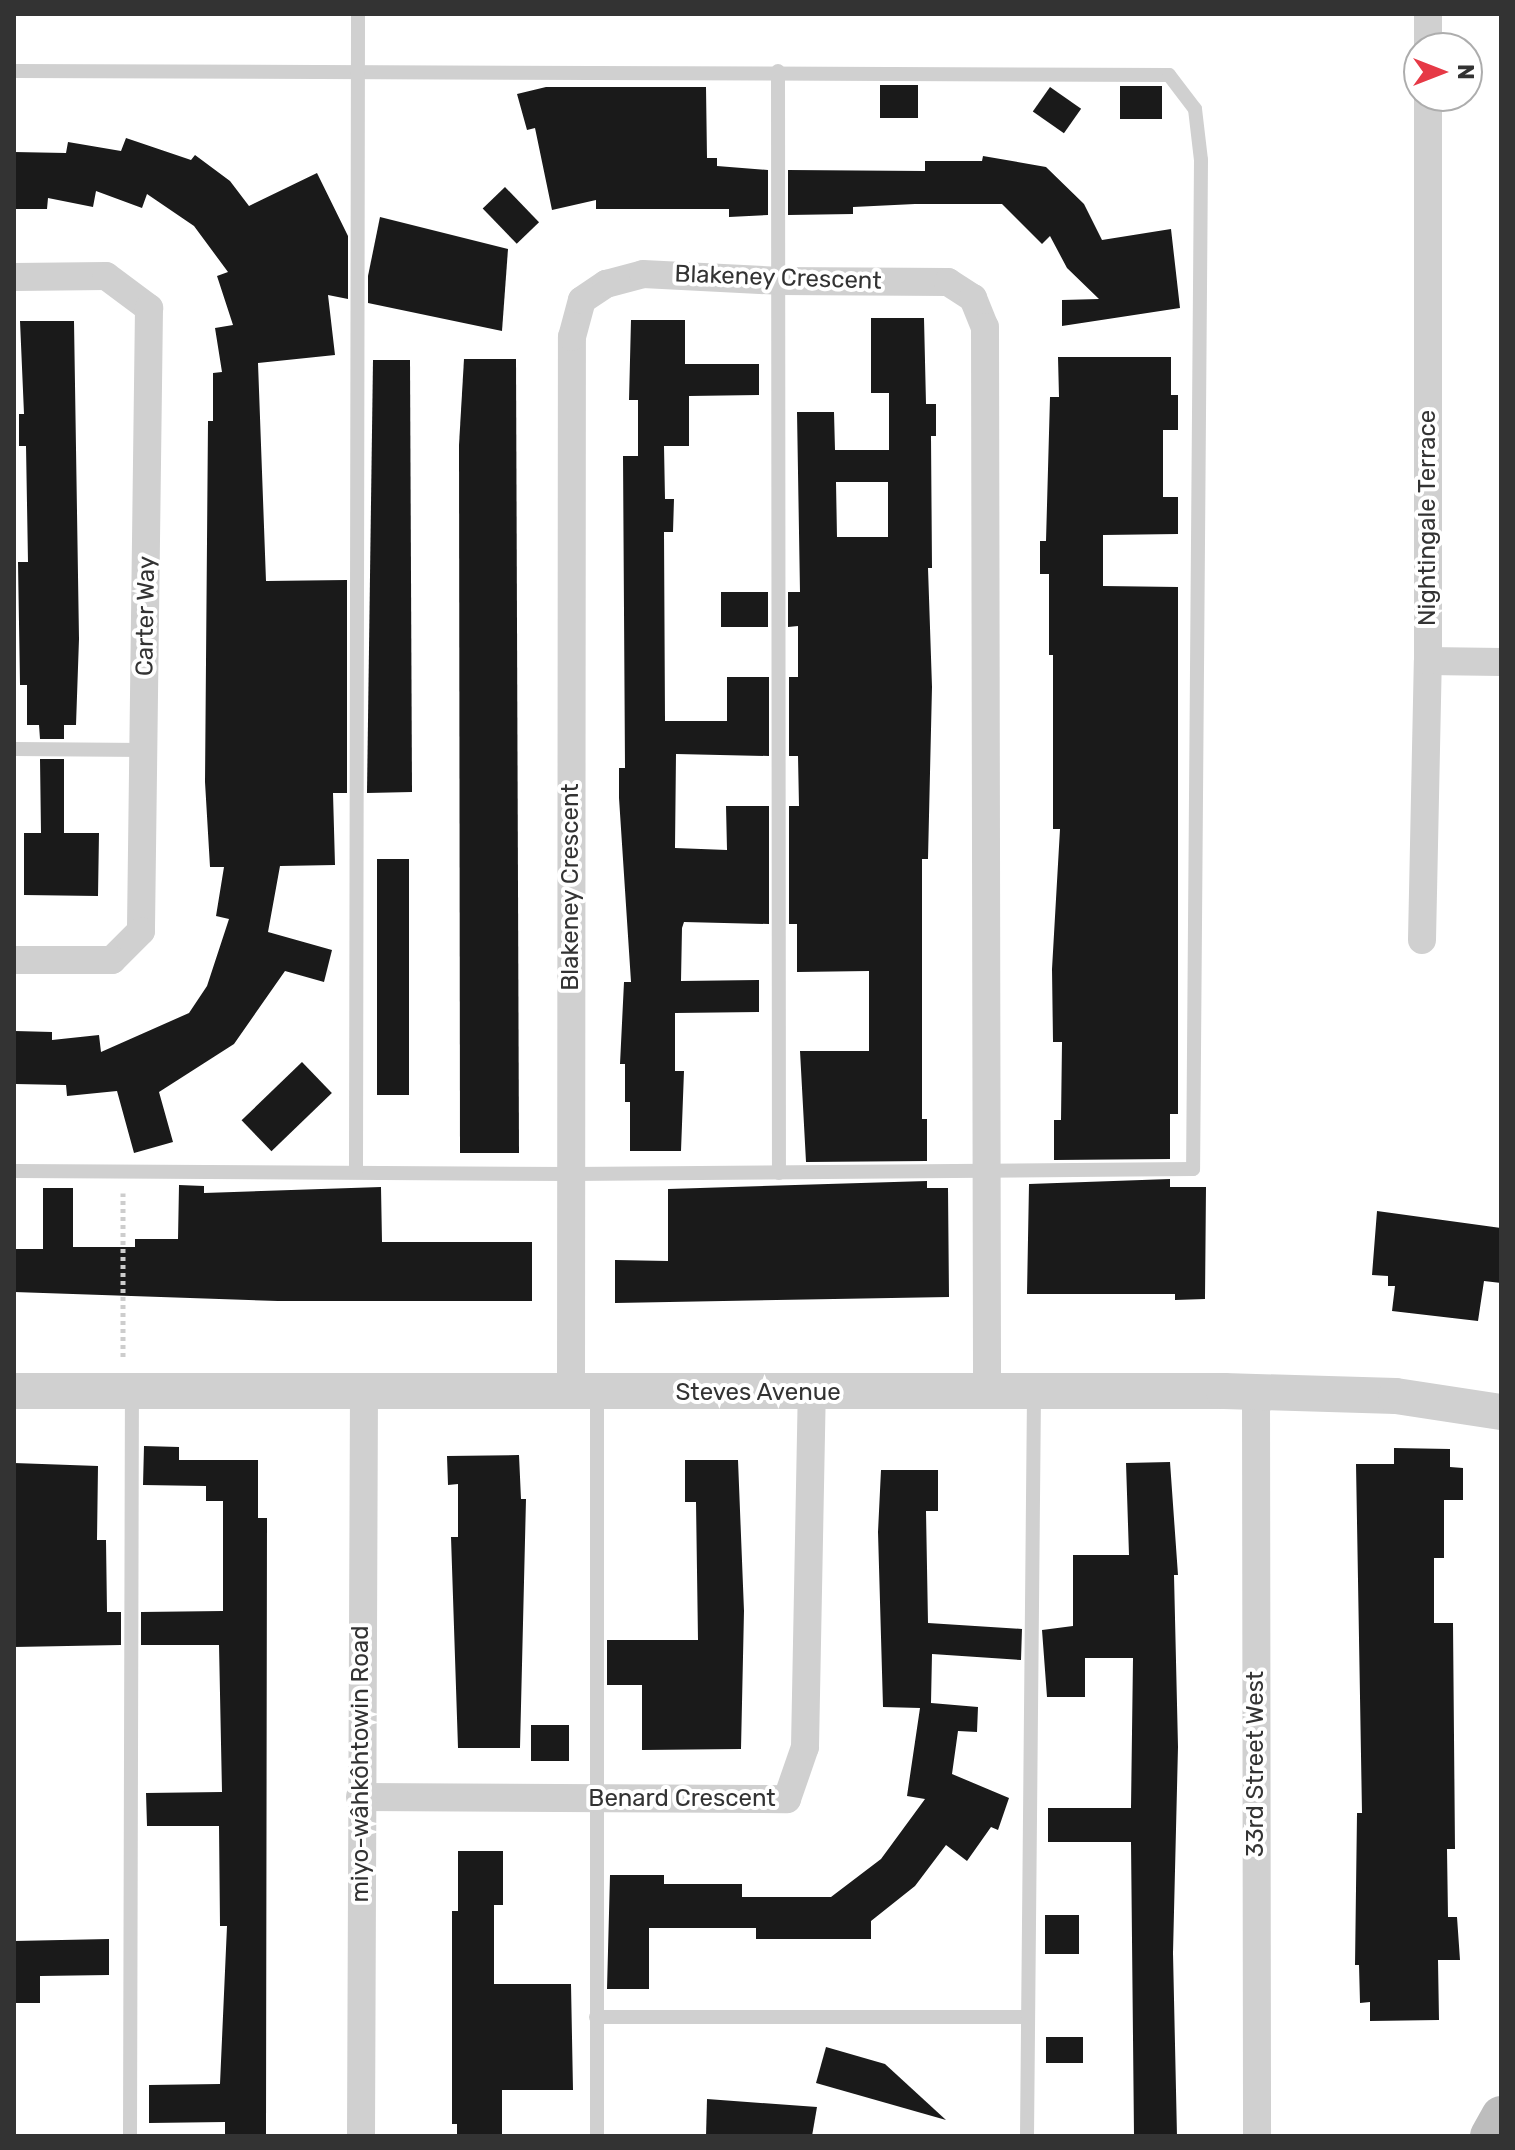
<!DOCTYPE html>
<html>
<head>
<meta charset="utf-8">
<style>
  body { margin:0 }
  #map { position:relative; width:1515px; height:2150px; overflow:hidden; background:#fff; font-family:Rubik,sans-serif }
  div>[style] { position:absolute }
  .building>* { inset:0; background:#1a1a1a; transform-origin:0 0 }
  .path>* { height:5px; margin-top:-2.5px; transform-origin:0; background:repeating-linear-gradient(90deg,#cdcdcd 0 4px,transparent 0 8px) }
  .service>* { height:14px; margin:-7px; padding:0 7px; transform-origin:7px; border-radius:7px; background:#d0d0d0 }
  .minor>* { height:28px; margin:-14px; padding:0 14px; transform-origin:14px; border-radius:14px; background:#d0d0d0 }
  .tertiary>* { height:36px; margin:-18px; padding:0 18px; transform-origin:18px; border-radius:18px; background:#d0d0d0 }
  .secondary>* { height:40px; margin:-20px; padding:0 20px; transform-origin:20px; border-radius:20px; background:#bdbdbd }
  span { translate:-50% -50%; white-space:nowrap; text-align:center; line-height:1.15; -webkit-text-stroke:8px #fff; paint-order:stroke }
  .street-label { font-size:24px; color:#333 }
  .frame { position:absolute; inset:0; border:16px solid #333; pointer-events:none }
  .north { position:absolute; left:1403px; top:32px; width:80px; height:80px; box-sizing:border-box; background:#fff; border:2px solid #adadad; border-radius:50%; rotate:90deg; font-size:22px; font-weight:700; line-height:32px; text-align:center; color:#333 }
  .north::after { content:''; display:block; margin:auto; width:28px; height:36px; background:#e63946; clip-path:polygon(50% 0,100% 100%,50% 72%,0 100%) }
</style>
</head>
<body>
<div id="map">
  <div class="building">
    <i style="left:880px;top:85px;width:38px;height:33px"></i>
    <i style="left:1120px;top:86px;width:42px;height:33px"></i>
    <i style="clip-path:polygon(546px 87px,706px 87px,707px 158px,717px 158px,717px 166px,768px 170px,768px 215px,729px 217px,729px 209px,596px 209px,596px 200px,552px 210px,535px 128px,527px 130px,517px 94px)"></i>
    <i style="left:1050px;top:87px;width:38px;height:30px;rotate:35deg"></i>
    <i style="clip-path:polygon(126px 138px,191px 160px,195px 155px,230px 181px,249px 206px,317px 173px,348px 236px,348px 299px,328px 295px,335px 355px,258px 363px,266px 581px,347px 580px,347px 793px,333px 793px,335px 865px,280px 866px,268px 932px,332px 950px,324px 982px,285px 971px,234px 1044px,159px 1092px,173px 1142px,134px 1153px,117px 1091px,67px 1096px,66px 1085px,15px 1084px,15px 1031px,52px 1032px,52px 1040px,99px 1035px,101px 1052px,189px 1013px,207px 986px,229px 919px,216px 916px,224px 867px,210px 867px,205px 782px,208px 421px,213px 421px,213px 373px,222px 372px,215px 328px,233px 325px,217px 276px,228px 272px,194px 226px,147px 194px,142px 208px,96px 191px,93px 207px,48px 198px,47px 209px,14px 209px,14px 152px,66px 153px,68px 142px,121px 151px)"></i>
    <i style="clip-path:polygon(983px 156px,1046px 167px,1084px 204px,1102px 240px,1171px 229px,1180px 308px,1062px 326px,1062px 300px,1099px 299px,1067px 268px,1050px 236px,1042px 244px,1002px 204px,915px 204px,853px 207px,853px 214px,788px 215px,788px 170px,925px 171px,925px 161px,982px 161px)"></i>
    <i style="left:505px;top:187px;width:49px;height:31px;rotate:46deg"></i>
    <i style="clip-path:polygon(380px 217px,508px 249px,502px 331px,368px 303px,368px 276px)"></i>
    <i style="clip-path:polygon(evenodd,871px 318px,924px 318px,926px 404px,936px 404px,936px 436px,931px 436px,932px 568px,928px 568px,932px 687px,928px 859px,922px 859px,922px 1119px,927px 1119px,927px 1161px,806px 1162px,800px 1051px,869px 1051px,869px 971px,797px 972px,797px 924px,789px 924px,789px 806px,799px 806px,798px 756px,789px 756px,789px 677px,798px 677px,798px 626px,788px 627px,788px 592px,800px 592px,797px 412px,834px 412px,835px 450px,889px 450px,889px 393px,871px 393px,871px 318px,836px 482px,888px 482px,888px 537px,837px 537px,836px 482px)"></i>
    <i style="clip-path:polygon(631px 320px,685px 320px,685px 364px,759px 364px,759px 395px,689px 396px,689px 446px,664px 446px,665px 499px,674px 499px,673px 532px,664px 532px,665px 721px,727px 721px,727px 677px,769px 677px,769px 756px,676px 754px,675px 848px,727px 850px,726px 806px,769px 806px,769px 924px,684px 922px,682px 928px,681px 981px,759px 980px,759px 1012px,675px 1013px,675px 1071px,684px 1071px,681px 1151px,630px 1151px,630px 1102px,625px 1102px,625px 1064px,620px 1064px,624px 982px,631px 982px,619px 798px,619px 768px,625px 768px,623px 456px,638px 456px,638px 400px,629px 400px)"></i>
    <i style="clip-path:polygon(20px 321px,74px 321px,79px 639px,76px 725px,64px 725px,64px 739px,40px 739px,39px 725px,27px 725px,27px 685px,20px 685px,18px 562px,28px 562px,26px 446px,19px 446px,19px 414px,24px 414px)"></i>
    <i style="clip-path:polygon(1058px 357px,1171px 357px,1171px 395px,1178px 395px,1178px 430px,1163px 430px,1163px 497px,1178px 497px,1178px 534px,1103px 535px,1103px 586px,1178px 587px,1178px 1114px,1170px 1114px,1170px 1159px,1054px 1160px,1054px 1120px,1061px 1120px,1062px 1042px,1053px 1042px,1052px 969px,1060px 829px,1053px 829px,1053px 655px,1049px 655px,1049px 574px,1040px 574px,1040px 541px,1046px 541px,1050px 397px,1059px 397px)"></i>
    <i style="clip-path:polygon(464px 359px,516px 359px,519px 1153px,460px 1153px,459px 445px)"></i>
    <i style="clip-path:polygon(373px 360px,410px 360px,412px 792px,367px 793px)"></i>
    <i style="left:768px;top:592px;width:35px;height:47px;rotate:90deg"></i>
    <i style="clip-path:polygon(40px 759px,64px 759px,64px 833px,99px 833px,98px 896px,24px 895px,24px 833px,41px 833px)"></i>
    <i style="left:377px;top:859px;width:32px;height:236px"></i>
    <i style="left:302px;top:1062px;width:43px;height:84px;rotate:46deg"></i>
    <i style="clip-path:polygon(1170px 1179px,1170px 1187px,1206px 1187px,1205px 1299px,1175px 1300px,1175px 1294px,1027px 1294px,1029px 1184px)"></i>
    <i style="clip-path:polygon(927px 1181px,927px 1188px,948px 1188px,949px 1297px,615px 1303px,615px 1260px,668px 1261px,668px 1189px)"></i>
    <i style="clip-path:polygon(179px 1185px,204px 1186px,204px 1193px,381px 1187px,382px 1242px,532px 1242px,532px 1301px,278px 1301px,14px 1292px,14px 1249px,43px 1249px,43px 1188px,73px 1188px,73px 1247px,135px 1247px,135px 1239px,178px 1239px)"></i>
    <i style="clip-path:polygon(1377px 1211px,1501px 1228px,1501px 1283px,1484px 1281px,1478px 1321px,1392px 1311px,1395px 1286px,1388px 1286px,1388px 1276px,1372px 1275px)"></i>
    <i style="clip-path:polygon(144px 1446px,179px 1447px,179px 1460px,258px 1460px,258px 1518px,267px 1518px,266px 2136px,225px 2136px,225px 2122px,149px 2123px,149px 2085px,220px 2084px,227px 1926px,220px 1926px,219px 1826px,147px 1826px,146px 1793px,222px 1792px,219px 1645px,141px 1645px,141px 1612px,223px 1611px,223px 1501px,206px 1501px,206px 1486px,143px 1485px)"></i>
    <i style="clip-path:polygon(1394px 1448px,1450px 1449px,1450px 1467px,1463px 1468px,1463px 1500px,1444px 1500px,1444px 1558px,1434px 1558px,1434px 1623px,1453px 1623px,1455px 1849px,1447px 1849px,1448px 1917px,1457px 1917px,1460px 1960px,1438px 1960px,1439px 2020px,1370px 2021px,1370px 2002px,1360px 2003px,1359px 1965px,1355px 1965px,1357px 1813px,1362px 1813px,1356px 1464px,1394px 1464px)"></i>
    <i style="clip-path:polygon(519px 1455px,521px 1499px,526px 1499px,520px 1748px,458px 1748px,451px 1537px,458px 1537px,458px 1484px,448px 1485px,447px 1456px)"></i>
    <i style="clip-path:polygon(685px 1460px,738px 1460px,744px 1611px,741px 1749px,642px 1750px,642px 1685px,607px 1685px,607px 1640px,698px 1640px,696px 1502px,685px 1502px)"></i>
    <i style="clip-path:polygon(1170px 1462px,1178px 1575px,1174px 1575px,1178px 1747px,1173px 1953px,1177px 2136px,1134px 2136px,1131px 1842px,1048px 1842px,1048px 1808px,1131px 1808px,1133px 1658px,1085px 1658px,1085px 1697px,1047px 1697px,1042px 1630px,1073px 1626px,1073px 1555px,1129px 1555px,1126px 1463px)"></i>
    <i style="clip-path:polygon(14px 1463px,98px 1466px,97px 1540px,106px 1540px,107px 1612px,121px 1612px,121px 1645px,14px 1647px)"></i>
    <i style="clip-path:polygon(881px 1470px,938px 1470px,938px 1511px,926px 1511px,928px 1623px,1022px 1629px,1021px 1660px,932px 1654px,931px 1703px,978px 1707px,977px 1732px,958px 1731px,952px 1774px,1009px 1798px,998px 1830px,991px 1827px,967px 1861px,946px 1845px,915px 1886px,871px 1921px,871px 1939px,756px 1939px,756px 1928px,649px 1928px,649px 1989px,607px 1989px,610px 1875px,664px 1875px,664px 1884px,742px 1884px,742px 1897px,831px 1897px,881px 1859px,925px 1799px,907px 1796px,920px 1708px,883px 1707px,878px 1532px)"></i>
    <i style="left:531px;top:1725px;width:38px;height:36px"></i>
    <i style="clip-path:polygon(458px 1851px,503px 1851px,503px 1905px,494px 1905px,494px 1984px,571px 1984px,573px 2090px,502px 2090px,502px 2136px,457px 2136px,457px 2124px,452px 2124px,452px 1911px,458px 1911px)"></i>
    <i style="left:1045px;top:1915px;width:34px;height:39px"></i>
    <i style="clip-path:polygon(109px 1939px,109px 1975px,40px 1976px,40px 2003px,14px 2003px,14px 1941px)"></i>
    <i style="left:1046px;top:2037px;width:37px;height:26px"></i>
    <i style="clip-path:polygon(826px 2047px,885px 2064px,946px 2120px,816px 2083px)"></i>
    <i style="clip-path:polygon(707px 2099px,817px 2107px,812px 2136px,706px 2136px)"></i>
  </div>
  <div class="path">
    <i style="left:123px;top:1193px;width:166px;rotate:90deg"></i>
  </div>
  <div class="service">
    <i style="left:14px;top:71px;width:1155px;rotate:0.2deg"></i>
    <i style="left:1169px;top:75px;width:43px;rotate:52.6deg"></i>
    <i style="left:1195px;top:109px;width:51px;rotate:83.3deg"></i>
    <i style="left:1201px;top:160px;width:1009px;rotate:90.45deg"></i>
    <i style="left:1193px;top:1169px;width:622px;rotate:179.54deg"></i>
    <i style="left:571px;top:1174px;width:557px;rotate:-179.69deg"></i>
    <i style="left:778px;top:71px;width:1102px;rotate:89.95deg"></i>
    <i style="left:14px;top:749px;width:131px;rotate:0.4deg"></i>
    <i style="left:356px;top:1172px;width:1158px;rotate:-89.9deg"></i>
    <i style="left:596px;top:2017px;width:430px"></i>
    <i style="left:130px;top:2136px;width:744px;rotate:-89.85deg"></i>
    <i style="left:597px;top:2136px;width:744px;rotate:-90deg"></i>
    <i style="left:1027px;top:2136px;width:743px;rotate:-89.46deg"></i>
  </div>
  <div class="minor">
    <i style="left:1428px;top:14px;width:34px;rotate:90deg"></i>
    <i style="left:14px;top:277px;width:92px;rotate:-0.6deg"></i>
    <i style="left:106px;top:276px;width:54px;rotate:36.7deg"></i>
    <i style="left:149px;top:308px;width:623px;rotate:90.74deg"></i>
    <i style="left:141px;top:931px;width:41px;rotate:135deg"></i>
    <i style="left:112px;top:960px;width:98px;rotate:180deg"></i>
    <i style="left:1428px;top:661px;width:73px;rotate:0.8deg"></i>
    <i style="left:1422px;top:940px;width:279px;rotate:-88.8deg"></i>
    <i style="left:1428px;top:661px;width:565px;rotate:-90deg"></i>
    <i style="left:571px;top:1392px;width:1055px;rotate:-89.95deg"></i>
    <i style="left:572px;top:337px;width:38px;rotate:-75deg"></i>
    <i style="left:582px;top:300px;width:29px;rotate:-34deg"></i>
    <i style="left:606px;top:284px;width:38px;rotate:-15deg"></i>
    <i style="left:643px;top:274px;width:136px;rotate:2.9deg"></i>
    <i style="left:779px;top:281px;width:169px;rotate:0.3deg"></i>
    <i style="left:948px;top:282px;width:30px;rotate:33deg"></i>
    <i style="left:973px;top:298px;width:31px;rotate:68deg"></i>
    <i style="left:985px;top:327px;width:1066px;rotate:89.89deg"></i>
    <i style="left:1256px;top:1393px;width:743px;rotate:89.92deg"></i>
    <i style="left:360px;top:1797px;width:427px;rotate:0.3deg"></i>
    <i style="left:787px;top:1799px;width:55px;rotate:-70.9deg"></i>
    <i style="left:805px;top:1747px;width:354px;rotate:-88.9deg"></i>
    <i style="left:361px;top:2136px;width:744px;rotate:-89.77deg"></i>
  </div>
  <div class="tertiary">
    <i style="left:14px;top:1391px;width:1210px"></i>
    <i style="left:1224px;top:1391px;width:172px;rotate:1.7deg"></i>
    <i style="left:1396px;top:1396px;width:106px;rotate:8.7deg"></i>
  </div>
  <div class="secondary">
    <i style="left:1490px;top:2136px;width:23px;rotate:-61deg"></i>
  </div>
  <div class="street-label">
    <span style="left:778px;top:278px;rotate:2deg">Blakeney Crescent</span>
    <span style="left:1428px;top:518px;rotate:-90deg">Nightingale Terrace</span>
    <span style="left:146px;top:616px;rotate:-89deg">Carter Way</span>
    <span style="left:571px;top:887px;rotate:-90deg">Blakeney Crescent</span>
    <span style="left:758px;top:1393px">Steves Avenue</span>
    <span style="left:361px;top:1764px;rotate:-90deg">miyo-wâhkôhtowin Road</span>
    <span style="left:1256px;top:1764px;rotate:-90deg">33rd Street West</span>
    <span style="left:682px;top:1799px">Benard Crescent</span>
  </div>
  <div class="frame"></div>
  <div class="north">N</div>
</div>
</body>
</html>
